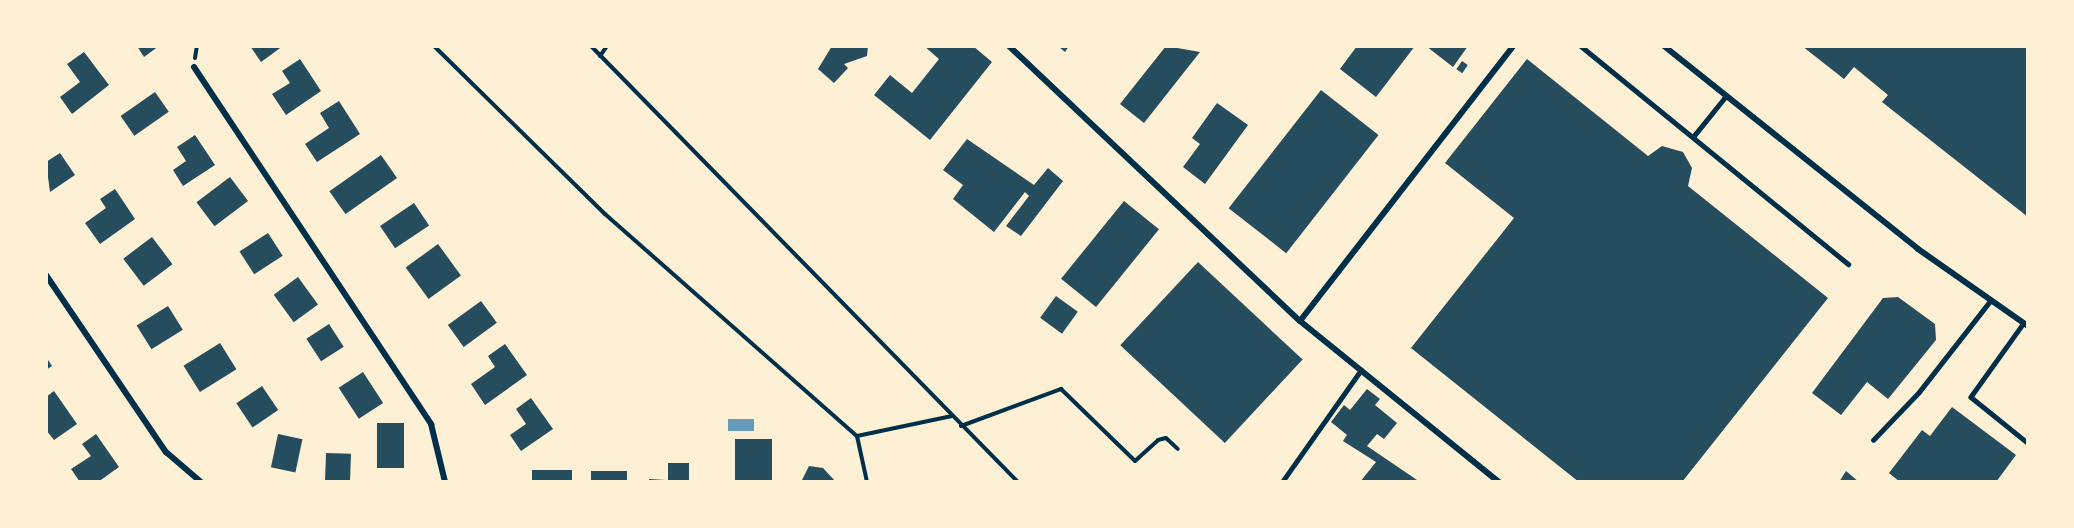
<!DOCTYPE html>
<html>
<head>
<meta charset="utf-8">
<style>
  body { margin:0 }
  #map { position:relative; width:2074px; height:528px; overflow:hidden; background:#fdf0d5; font-family:"Libre Baskerville",serif }
  div>[style] { position:absolute }
  .water>* { inset:0; background:#669bbc; transform-origin:0 0 }
  .building>* { inset:0; background:#264d5e; transform-origin:0 0 }
  .path>* { height:4px; margin:-2px; padding:0 2px; transform-origin:2px; border-radius:2px; background:#003049 }
  .service>* { height:4.5px; margin:-2.25px; padding:0 2.25px; transform-origin:2.25px; border-radius:2.25px; background:#003049 }
  .minor>* { height:6px; margin:-3px; padding:0 3px; transform-origin:3px; border-radius:3px; background:#003049 }
  span { translate:-50% -50%; white-space:nowrap; text-align:center; line-height:1.15; -webkit-text-stroke:6px #fdf0d5; paint-order:stroke }
  .frame { position:absolute; inset:0; border:48px solid #fdf0d5; pointer-events:none }
</style>
</head>
<body>
<div id="map">
  <div class="water">
    <i style="left:728px;top:419px;width:26px;height:12px"></i>
  </div>
  <div class="building">
    <i style="clip-path:polygon(137px 46px,159px 46px,144px 57px)"></i>
    <i style="clip-path:polygon(250px 46px,283px 46px,261px 62px)"></i>
    <i style="clip-path:polygon(832px 46px,868px 46px,867px 56px,844px 64px,848px 68px,834px 83px,818px 69px)"></i>
    <i style="clip-path:polygon(924px 46px,973px 46px,992px 62px,930px 140px,874px 95px,890px 75px,912px 93px,939px 59px)"></i>
    <i style="clip-path:polygon(1058px 46px,1069px 46px,1065px 52px)"></i>
    <i style="clip-path:polygon(1166px 46px,1200px 52px,1144px 123px,1120px 104px)"></i>
    <i style="clip-path:polygon(1357px 46px,1415px 46px,1376px 97px,1340px 69px)"></i>
    <i style="clip-path:polygon(1426px 46px,1468px 46px,1453px 67px)"></i>
    <i style="clip-path:polygon(1802px 46px,2028px 46px,2028px 217px,1882px 102px,1888px 95px,1854px 67px,1844px 79px)"></i>
    <i style="clip-path:polygon(84px 52px,109px 85px,72px 114px,60px 97px,80px 82px,67px 64px)"></i>
    <i style="clip-path:polygon(300px 59px,321px 91px,286px 115px,272px 94px,290px 83px,282px 71px)"></i>
    <i style="clip-path:polygon(1527px 59px,1648px 156px,1662px 146px,1683px 152px,1692px 168px,1688px 186px,1828px 298px,1682px 482px,1579px 482px,1411px 348px,1514px 218px,1445px 163px)"></i>
    <i style="left:1462px;top:61px;width:7px;height:10px;rotate:34deg"></i>
    <i style="left:1321px;top:90px;width:73px;height:150px;rotate:38deg"></i>
    <i style="left:155px;top:92px;width:24px;height:42px;rotate:55deg"></i>
    <i style="clip-path:polygon(339px 101px,360px 134px,317px 162px,305px 144px,329px 128px,320px 113px)"></i>
    <i style="clip-path:polygon(1217px 103px,1248px 125px,1205px 184px,1183px 167px,1200px 144px,1192px 138px)"></i>
    <i style="clip-path:polygon(195px 135px,215px 165px,183px 186px,173px 170px,186px 161px,177px 147px)"></i>
    <i style="clip-path:polygon(967px 139px,1034px 185px,1048px 168px,1063px 181px,1021px 236px,1006px 226px,1029px 196px,1025px 192px,994px 232px,953px 199px,963px 185px,943px 170px)"></i>
    <i style="clip-path:polygon(60px 153px,75px 175px,50px 192px,46px 162px)"></i>
    <i style="left:381px;top:155px;width:28px;height:63px;rotate:55deg"></i>
    <i style="left:230px;top:177px;width:30px;height:42px;rotate:53deg"></i>
    <i style="clip-path:polygon(115px 189px,135px 219px,100px 244px,85px 223px,106px 208px,100px 199px)"></i>
    <i style="left:1124px;top:201px;width:45px;height:100px;rotate:39deg"></i>
    <i style="left:414px;top:203px;width:27px;height:41px;rotate:56deg"></i>
    <i style="left:268px;top:233px;width:27px;height:34px;rotate:57deg"></i>
    <i style="left:152px;top:237px;width:34px;height:36px;rotate:53deg"></i>
    <i style="left:438px;top:244px;width:39px;height:40px;rotate:54deg"></i>
    <i style="left:1198px;top:262px;width:143px;height:114px;rotate:43deg"></i>
    <i style="left:298px;top:277px;width:34px;height:30px;rotate:54deg"></i>
    <i style="left:1056px;top:296px;width:27px;height:27px;rotate:36deg"></i>
    <i style="clip-path:polygon(1898px 297px,1935px 324px,1936px 340px,1888px 399px,1867px 382px,1841px 415px,1812px 393px,1883px 298px)"></i>
    <i style="left:481px;top:301px;width:27px;height:41px;rotate:54deg"></i>
    <i style="left:168px;top:306px;width:28px;height:37px;rotate:58deg"></i>
    <i style="left:329px;top:324px;width:27px;height:27px;rotate:57deg"></i>
    <i style="left:220px;top:343px;width:31px;height:43px;rotate:58deg"></i>
    <i style="clip-path:polygon(505px 344px,527px 375px,485px 405px,471px 384px,495px 367px,488px 356px)"></i>
    <i style="clip-path:polygon(46px 357px,52px 366px,46px 370px)"></i>
    <i style="left:363px;top:372px;width:37px;height:29px;rotate:57deg"></i>
    <i style="left:262px;top:386px;width:29px;height:31px;rotate:56deg"></i>
    <i style="clip-path:polygon(1367px 389px,1380px 399px,1375px 405px,1397px 423px,1384px 439px,1377px 434px,1367px 446px,1420px 482px,1360px 482px,1376px 462px,1343px 441px,1347px 435px,1331px 422px,1344px 405px,1350px 410px)"></i>
    <i style="clip-path:polygon(54px 391px,77px 424px,54px 440px,46px 430px,46px 397px)"></i>
    <i style="clip-path:polygon(531px 398px,553px 429px,521px 451px,510px 435px,526px 424px,516px 409px)"></i>
    <i style="clip-path:polygon(1952px 407px,2016px 455px,1996px 482px,1900px 482px,1889px 473px,1922px 430px,1930px 436px)"></i>
    <i style="left:377px;top:423px;width:27px;height:45px"></i>
    <i style="clip-path:polygon(96px 434px,119px 467px,98px 482px,80px 482px,71px 469px,91px 456px,82px 444px)"></i>
    <i style="left:278px;top:434px;width:25px;height:34px;rotate:12deg"></i>
    <i style="left:735px;top:439px;width:37px;height:43px"></i>
    <i style="left:326px;top:453px;width:25px;height:29px;rotate:2deg"></i>
    <i style="left:668px;top:463px;width:21px;height:19px"></i>
    <i style="clip-path:polygon(809px 466px,823px 468px,836px 482px,801px 482px)"></i>
    <i style="left:572px;top:470px;width:12px;height:40px;rotate:90deg"></i>
    <i style="left:591px;top:471px;width:36px;height:11px"></i>
    <i style="clip-path:polygon(1846px 471px,1859px 482px,1839px 482px)"></i>
    <i style="clip-path:polygon(649px 479px,666px 480px,666px 482px,649px 482px)"></i>
  </div>
  <div class="path">
    <i style="left:434px;top:46px;width:240px;rotate:44.5deg"></i>
    <i style="left:605px;top:214px;width:336px;rotate:41.4deg"></i>
    <i style="left:857px;top:436px;width:97px;rotate:-11.9deg"></i>
    <i style="left:591px;top:46px;width:610px;rotate:45.6deg"></i>
    <i style="left:600px;top:56px;width:12px;rotate:-55deg"></i>
    <i style="left:195px;top:58px;width:12px;rotate:-81deg"></i>
    <i style="left:961px;top:426px;width:107px;rotate:-20.3deg"></i>
    <i style="left:1061px;top:389px;width:103px;rotate:44.2deg"></i>
    <i style="left:1135px;top:461px;width:31px;rotate:-42deg"></i>
    <i style="left:1158px;top:440px;width:8px;rotate:-14deg"></i>
    <i style="left:1166px;top:438px;width:16px;rotate:43deg"></i>
    <i style="left:857px;top:436px;width:47px;rotate:77.7deg"></i>
  </div>
  <div class="service">
    <i style="left:1581px;top:46px;width:345px;rotate:39.2deg"></i>
    <i style="left:1693px;top:137px;width:53px;rotate:-51.2deg"></i>
    <i style="left:2024px;top:323px;width:91px;rotate:125.6deg"></i>
    <i style="left:1971px;top:397px;width:73px;rotate:38.9deg"></i>
    <i style="left:1873px;top:440px;width:66px;rotate:-46.2deg"></i>
    <i style="left:1919px;top:392px;width:115px;rotate:-52deg"></i>
    <i style="left:1282px;top:482px;width:137px;rotate:-54.8deg"></i>
  </div>
  <div class="minor">
    <i style="left:1009px;top:46px;width:400px;rotate:43.4deg"></i>
    <i style="left:1300px;top:321px;width:348px;rotate:-52.2deg"></i>
    <i style="left:1664px;top:46px;width:325px;rotate:38.6deg"></i>
    <i style="left:1918px;top:249px;width:134px;rotate:35deg"></i>
    <i style="left:194px;top:67px;width:429px;rotate:56.4deg"></i>
    <i style="left:431px;top:424px;width:60px;rotate:76.4deg"></i>
    <i style="left:46px;top:275px;width:214px;rotate:55.9deg"></i>
    <i style="left:166px;top:452px;width:46px;rotate:40.6deg"></i>
    <i style="left:1300px;top:321px;width:256px;rotate:39deg"></i>
  </div>
  <div class="frame"></div>
</div>
</body>
</html>
